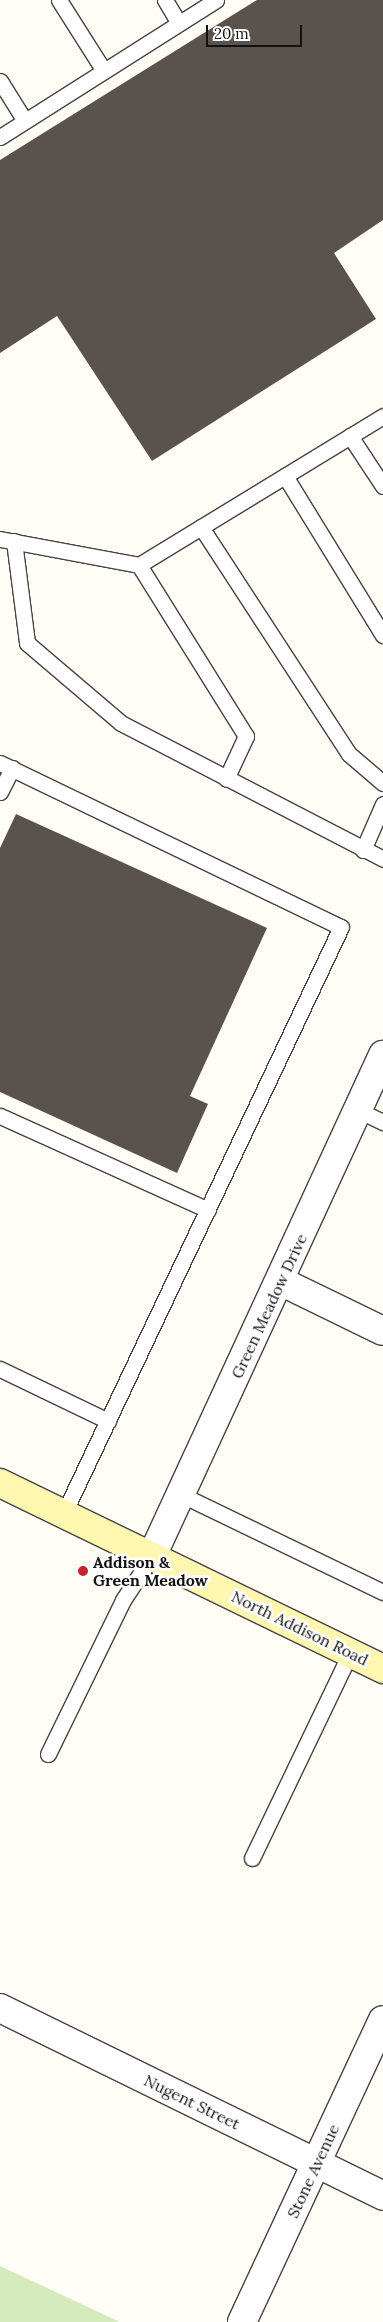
<!DOCTYPE html>
<html>
<head>
<meta charset="utf-8">
<style>
  body { margin:0 }
  #map { position:relative; width:383px; height:2322px; overflow:hidden; background:#fffdf5; font-family:Lora,serif }
  div>[style] { position:absolute }
  .green>* { inset:0; background:#d5ebbd }
  .building>* { inset:0; background:#5a524d }
  .roads { filter:drop-shadow(1px 0 #444) drop-shadow(-1px 0 #444) drop-shadow(0 1px #444) drop-shadow(0 -1px #444) }
  .lane>* { height:15px; margin:-7.5px; padding:0 7.5px; transform-origin:7.5px; border-radius:7.5px; background:#fff }
  .street>* { height:28px; margin:-14px; padding:0 14px; transform-origin:14px; border-radius:14px; background:#fff }
  .secondary>* { height:28px; margin:-14px; padding:0 14px; transform-origin:14px; border-radius:14px; background:#fff6b0 }
  .dots>* { width:14px; height:14px; translate:-50% -50%; box-sizing:border-box; border:2px solid #fff; border-radius:50% }
  span { translate:-50% -50%; white-space:nowrap; text-align:center; line-height:1.15; -webkit-text-stroke:5px #fff; paint-order:stroke }
  .street-label { font-size:16px; color:#111 }
  .poi-label { font-size:16px; color:#111; font-weight:700 }
  .left { translate:0 -50%; text-align:left }
  .scale { position:absolute; left:206px; top:25px; width:96px; height:22px; box-sizing:border-box; border:2px solid #111; border-top:0; padding-left:6px; font-size:15px; line-height:18px; white-space:nowrap; color:#111; -webkit-text-stroke:4px #fff; paint-order:stroke }
</style>
</head>
<body>
<div id="map">
  <div class="green">
    <i style="clip-path:polygon(0 2266px,120px 2322px,0 2322px)"></i>
  </div>
  <div class="building">
    <i style="clip-path:polygon(257px 0,383px 0,383px 220px,334px 253px,376px 319px,152px 461px,57px 316px,0 353px,0 160px)"></i>
    <i style="clip-path:polygon(16px 814px,267px 928px,190px 1096px,208px 1104px,177px 1173px,0 1092px,0 848px)"></i>
  </div>
  <div class="roads">
    <div class="lane">
      <i style="left:59px;top:0;width:84px;rotate:57.6deg"></i>
      <i style="left:165px;top:0;width:27px;rotate:59deg"></i>
      <i style="left:0;top:81px;width:47px;rotate:58deg"></i>
      <i style="left:0;top:137px;width:256px;rotate:-32.4deg"></i>
      <i style="left:350px;top:436px;width:60px;rotate:56.6deg"></i>
      <i style="left:285px;top:476px;width:187px;rotate:58.4deg"></i>
      <i style="left:201px;top:527px;width:271px;rotate:56.9deg"></i>
      <i style="left:349px;top:754px;width:45px;rotate:40.5deg"></i>
      <i style="left:0;top:539px;width:141px;rotate:10.6deg"></i>
      <i style="left:139px;top:565px;width:286px;rotate:-31.4deg"></i>
      <i style="left:14px;top:541px;width:103px;rotate:82.7deg"></i>
      <i style="left:27px;top:643px;width:123px;rotate:40.4deg"></i>
      <i style="left:121px;top:723px;width:295px;rotate:27.4deg"></i>
      <i style="left:139px;top:565px;width:202px;rotate:58deg"></i>
      <i style="left:246px;top:736px;width:47px;rotate:114.9deg"></i>
      <i style="left:0;top:763px;width:378px;rotate:25.7deg"></i>
      <i style="left:341px;top:927px;width:648px;rotate:115.3deg"></i>
      <i style="left:0;top:792px;width:27px;rotate:-63deg"></i>
      <i style="left:363px;top:850px;width:50px;rotate:-66.5deg"></i>
      <i style="left:358px;top:1110px;width:28px;rotate:26deg"></i>
      <i style="left:0;top:1116px;width:228px;rotate:24.3deg"></i>
      <i style="left:0;top:1369px;width:120px;rotate:25.7deg"></i>
      <i style="left:182px;top:1495px;width:223px;rotate:25.8deg"></i>
      <i style="left:48px;top:1754px;width:171px;rotate:-64deg"></i>
      <i style="left:123px;top:1600px;width:53px;rotate:-56.6deg"></i>
      <i style="left:252px;top:1858px;width:227px;rotate:-64.4deg"></i>
    </div>
    <div class="street">
      <i style="left:280px;top:1281px;width:114px;rotate:25.9deg"></i>
      <i style="left:152px;top:1556px;width:552px;rotate:-65.25deg"></i>
      <i style="left:0;top:2008px;width:427px;rotate:26.1deg"></i>
      <i style="left:242px;top:2322px;width:333px;rotate:-65deg"></i>
    </div>
    <div class="secondary">
      <i style="left:0;top:1483px;width:426px;rotate:25.9deg"></i>
    </div>
  </div>
  <div class="dots">
    <i style="left:83px;top:1571px;background:#c4262e"></i>
  </div>
  <div class="street-label">
    <span style="left:269px;top:1306px;rotate:-65deg">Green Meadow Drive</span>
    <span style="left:300px;top:1628px;rotate:26deg">North Addison Road</span>
    <span style="left:192px;top:2102px;rotate:26deg">Nugent Street</span>
    <span style="left:313px;top:2171px;rotate:-65deg">Stone Avenue</span>
  </div>
  <div class="poi-label">
    <span class="left" style="left:93px;top:1571px">Addison &amp;<br>Green Meadow</span>
  </div>
  <div class="scale">20 m</div>
</div>
</body>
</html>
